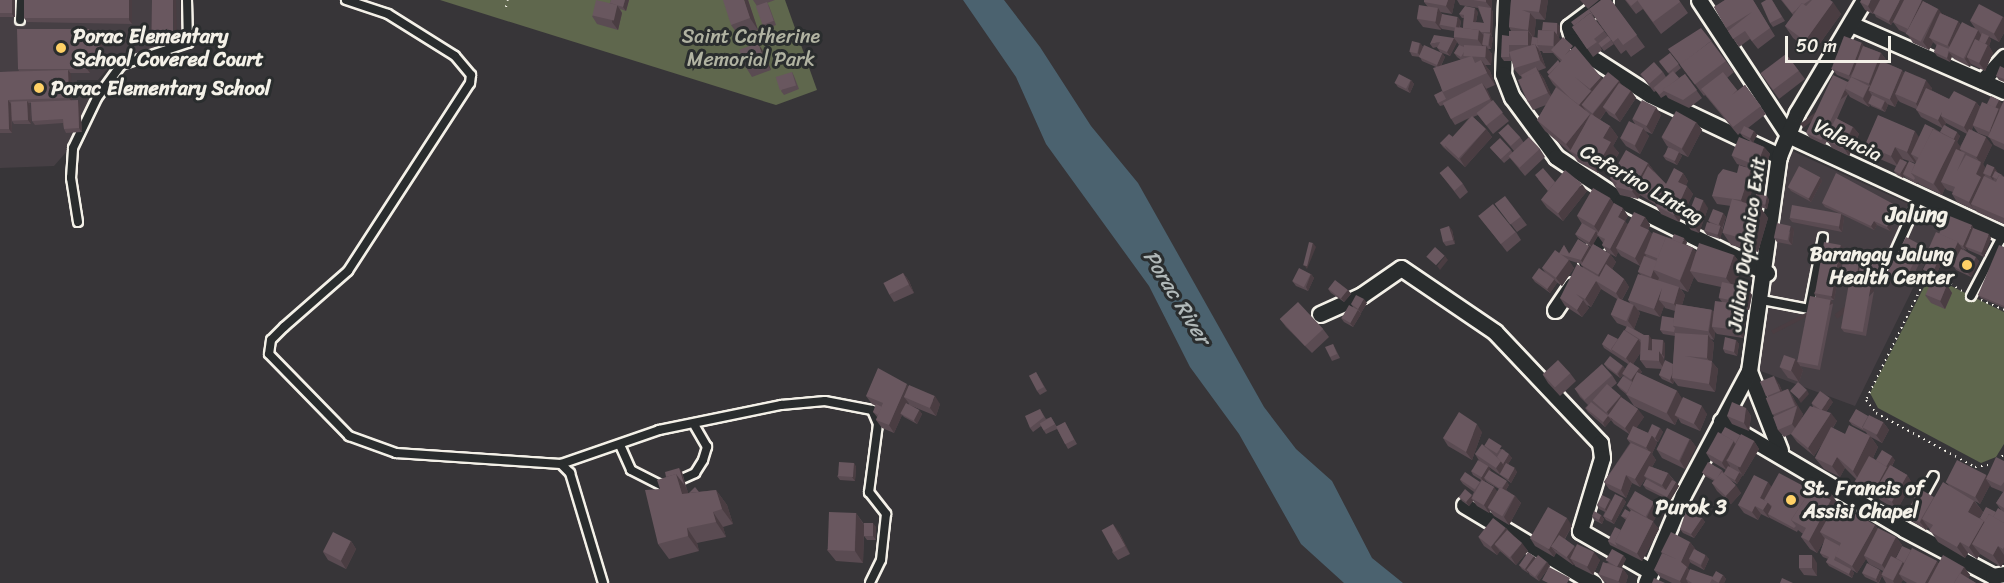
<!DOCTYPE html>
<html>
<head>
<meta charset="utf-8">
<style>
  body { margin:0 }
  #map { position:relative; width:2004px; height:583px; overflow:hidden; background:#373538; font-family:Sriracha,sans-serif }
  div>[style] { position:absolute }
  .built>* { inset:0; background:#463f44 }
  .green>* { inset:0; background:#5f674d }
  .water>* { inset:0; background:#4b626f }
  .path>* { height:2px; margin-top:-1px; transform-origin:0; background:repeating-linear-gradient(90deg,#f4f1e8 0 1.5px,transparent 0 6px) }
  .roads { filter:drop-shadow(2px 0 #f4f1e8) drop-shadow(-2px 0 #f4f1e8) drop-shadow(0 2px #f4f1e8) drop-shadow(0 -2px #f4f1e8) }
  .lane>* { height:8px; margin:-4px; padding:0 4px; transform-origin:4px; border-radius:4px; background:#2a2d2e }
  .street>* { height:15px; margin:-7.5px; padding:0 7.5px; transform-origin:7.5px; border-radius:7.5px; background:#2a2d2e }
  .wall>* { inset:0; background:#5a4b52; transform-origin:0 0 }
  .shaded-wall>* { inset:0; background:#4a3d42; transform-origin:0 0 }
  .building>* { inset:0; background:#69575f; transform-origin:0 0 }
  .dots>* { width:16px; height:16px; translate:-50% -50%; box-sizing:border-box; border:3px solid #2a2d2e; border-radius:50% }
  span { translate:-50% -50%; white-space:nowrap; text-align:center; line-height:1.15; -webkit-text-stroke:6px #2a2d2e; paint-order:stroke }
  .poi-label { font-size:20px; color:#f4f1e8; font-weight:700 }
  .left { translate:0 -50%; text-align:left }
  .right { translate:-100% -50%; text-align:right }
  .park-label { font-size:20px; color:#b1b3a2 }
  .street-label { font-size:20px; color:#f4f1e8 }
  .water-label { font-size:21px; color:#b0b8b8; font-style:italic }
  .neighbourhood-label { font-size:21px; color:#f4f1e8; font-weight:700 }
  .quarter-label { font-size:22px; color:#f4f1e8; font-weight:700 }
  .scale { position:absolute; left:1785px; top:36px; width:106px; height:27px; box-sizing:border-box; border:3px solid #f4f1e8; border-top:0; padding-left:8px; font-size:18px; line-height:21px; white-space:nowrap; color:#f4f1e8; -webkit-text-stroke:4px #2a2d2e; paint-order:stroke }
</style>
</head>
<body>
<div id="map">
  <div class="built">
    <i style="clip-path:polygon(0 0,180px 0,182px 48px,117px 57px,98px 80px,77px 80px,78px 96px,93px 95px,82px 134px,54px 166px,0 168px)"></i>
    <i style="clip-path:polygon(1788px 149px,1946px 221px,1855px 406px,1758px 370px)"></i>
  </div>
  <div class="green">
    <i style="clip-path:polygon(440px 0,785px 0,817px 90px,776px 105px)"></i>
    <i style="clip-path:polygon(1943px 282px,2004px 312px,2004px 444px,1996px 457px,1981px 463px,1878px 408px,1870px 393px,1924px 287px)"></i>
  </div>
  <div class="water">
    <i style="clip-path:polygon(963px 0,1004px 0,1040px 47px,1091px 126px,1138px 183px,1264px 407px,1296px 449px,1332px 481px,1372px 558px,1403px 583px,1344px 583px,1301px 544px,1239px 434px,1190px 367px,1149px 286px,1046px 144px,1016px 77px)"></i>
  </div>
  <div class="path">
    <i style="left:506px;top:7px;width:7px;rotate:-74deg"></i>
    <i style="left:1962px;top:291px;width:19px;rotate:-148deg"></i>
    <i style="left:1946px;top:281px;width:23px;rotate:173deg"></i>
    <i style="left:1923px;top:284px;width:129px;rotate:116.2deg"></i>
    <i style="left:1866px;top:400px;width:16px;rotate:52deg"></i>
    <i style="left:1876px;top:413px;width:113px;rotate:28.6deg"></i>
    <i style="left:1975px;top:467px;width:18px;rotate:-9deg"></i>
    <i style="left:1981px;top:300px;width:25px;rotate:23deg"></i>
    <i style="left:1998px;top:461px;width:9px;rotate:-49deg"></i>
  </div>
  <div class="roads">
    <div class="lane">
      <i style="left:346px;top:0;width:44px;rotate:18.4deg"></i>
      <i style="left:388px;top:14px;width:79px;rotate:32.1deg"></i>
      <i style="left:455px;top:56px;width:25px;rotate:50deg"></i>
      <i style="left:471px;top:75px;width:8px;rotate:97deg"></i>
      <i style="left:470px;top:83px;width:224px;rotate:123deg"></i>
      <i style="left:348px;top:271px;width:85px;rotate:138.8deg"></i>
      <i style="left:284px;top:327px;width:18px;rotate:135deg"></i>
      <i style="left:271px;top:340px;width:14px;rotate:98deg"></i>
      <i style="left:269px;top:354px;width:115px;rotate:45.7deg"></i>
      <i style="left:349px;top:436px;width:50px;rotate:19.9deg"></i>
      <i style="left:396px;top:453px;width:165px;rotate:3.8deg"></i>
      <i style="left:561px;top:464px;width:104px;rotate:-19.1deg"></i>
      <i style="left:659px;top:430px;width:125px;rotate:-11.6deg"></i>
      <i style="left:781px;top:405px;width:44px;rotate:-5.2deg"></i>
      <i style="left:825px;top:401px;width:48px;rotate:10.8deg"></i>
      <i style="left:872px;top:410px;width:15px;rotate:67deg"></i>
      <i style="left:878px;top:424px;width:69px;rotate:97.5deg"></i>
      <i style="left:869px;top:492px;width:28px;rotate:52deg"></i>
      <i style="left:886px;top:514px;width:46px;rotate:96.2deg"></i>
      <i style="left:881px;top:560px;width:25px;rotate:116deg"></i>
      <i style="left:20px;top:20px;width:20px;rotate:-87deg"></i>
      <i style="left:78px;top:222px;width:45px;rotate:-99deg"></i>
      <i style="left:71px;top:178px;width:30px;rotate:-86deg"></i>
      <i style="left:73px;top:148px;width:55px;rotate:-64.4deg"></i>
      <i style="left:97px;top:98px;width:41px;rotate:-54deg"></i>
      <i style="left:121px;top:65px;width:71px;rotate:-18.2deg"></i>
      <i style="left:188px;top:43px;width:43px;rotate:-91.3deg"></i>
      <i style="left:1889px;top:265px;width:73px;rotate:-65.9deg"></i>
      <i style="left:1971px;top:296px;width:69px;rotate:-62.3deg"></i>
      <i style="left:1762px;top:300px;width:48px;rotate:10.8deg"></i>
      <i style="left:1809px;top:309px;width:73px;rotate:-79deg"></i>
      <i style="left:620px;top:445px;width:27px;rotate:66deg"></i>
      <i style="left:631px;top:470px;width:37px;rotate:27deg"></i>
      <i style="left:664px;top:487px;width:34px;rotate:-24deg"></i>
      <i style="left:695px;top:473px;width:15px;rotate:-58deg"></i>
      <i style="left:703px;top:460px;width:14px;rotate:-73deg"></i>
      <i style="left:707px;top:447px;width:24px;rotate:-120deg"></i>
      <i style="left:561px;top:464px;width:13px;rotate:45deg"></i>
      <i style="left:570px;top:473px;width:115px;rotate:73.3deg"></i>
      <i style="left:1921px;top:499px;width:26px;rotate:-61deg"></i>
    </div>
    <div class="street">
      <i style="left:1506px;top:0;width:74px;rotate:92.3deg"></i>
      <i style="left:1503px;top:74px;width:25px;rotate:69deg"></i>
      <i style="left:1512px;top:97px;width:74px;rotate:53.7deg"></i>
      <i style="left:1556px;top:157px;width:79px;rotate:33.7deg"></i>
      <i style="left:1622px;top:201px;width:162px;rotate:26.4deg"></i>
      <i style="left:1605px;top:0;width:45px;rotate:143.1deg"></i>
      <i style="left:1569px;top:27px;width:15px;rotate:74deg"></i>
      <i style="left:1573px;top:41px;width:18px;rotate:45deg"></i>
      <i style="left:1586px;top:54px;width:76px;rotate:32.6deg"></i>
      <i style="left:1650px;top:95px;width:143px;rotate:25.3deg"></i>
      <i style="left:1699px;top:0;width:162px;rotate:56.6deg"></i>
      <i style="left:1788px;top:135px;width:238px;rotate:24.8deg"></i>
      <i style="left:1851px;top:24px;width:167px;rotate:23.6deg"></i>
      <i style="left:1982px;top:81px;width:33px;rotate:-47deg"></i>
      <i style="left:1586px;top:262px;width:48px;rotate:-58.6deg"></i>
      <i style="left:1555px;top:310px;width:30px;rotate:-56deg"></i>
      <i style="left:1320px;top:314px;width:46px;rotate:-24.3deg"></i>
      <i style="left:1362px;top:295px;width:47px;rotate:-34.7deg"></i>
      <i style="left:1401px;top:268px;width:114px;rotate:34.2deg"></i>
      <i style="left:1495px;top:332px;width:153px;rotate:46.6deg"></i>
      <i style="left:1600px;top:443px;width:15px;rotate:82deg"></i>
      <i style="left:1602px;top:458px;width:76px;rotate:106.8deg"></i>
      <i style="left:1580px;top:531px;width:81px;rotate:29.7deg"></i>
      <i style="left:1749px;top:371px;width:85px;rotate:68.6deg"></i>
      <i style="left:1721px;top:421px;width:212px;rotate:30.5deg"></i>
      <i style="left:1904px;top:529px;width:101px;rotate:27.8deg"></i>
      <i style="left:1993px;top:576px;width:11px;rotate:-10deg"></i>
      <i style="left:1464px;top:505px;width:152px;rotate:31deg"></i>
      <i style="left:1646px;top:583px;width:95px;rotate:-67.2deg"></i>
      <i style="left:1683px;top:495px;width:140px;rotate:-62deg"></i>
      <i style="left:1749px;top:371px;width:217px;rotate:-82.1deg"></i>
      <i style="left:1779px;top:156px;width:47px;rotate:-67.3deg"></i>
      <i style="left:1797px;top:113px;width:131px;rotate:-59.3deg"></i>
    </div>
  </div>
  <div class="wall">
    <i style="left:0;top:0;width:15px;height:17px"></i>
    <i style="clip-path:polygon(132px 0,132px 24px,27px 22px,24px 18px)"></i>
    <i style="clip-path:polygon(152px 0,177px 38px,154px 38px,151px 34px)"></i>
    <i style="clip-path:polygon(611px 0,629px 0,626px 11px,620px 9px,622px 13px,618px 30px,597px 24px,592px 16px,610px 3px)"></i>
    <i style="clip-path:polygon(748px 0,758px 30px,739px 36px,731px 25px)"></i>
    <i style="clip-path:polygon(753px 0,775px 0,767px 3px,769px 6px,776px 25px,766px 29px,763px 25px,757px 6px)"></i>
    <i style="clip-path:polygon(1424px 0,1455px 0,1452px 14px,1440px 12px,1442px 14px,1461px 21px,1460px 27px,1463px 28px,1464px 18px,1462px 18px,1459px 14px,1478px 12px,1476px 22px,1484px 23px,1478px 8px,1460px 5px,1457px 0,1492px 0,1492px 10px,1493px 12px,1492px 36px,1491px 36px,1493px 38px,1491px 49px,1488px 49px,1492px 54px,1491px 65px,1485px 65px,1490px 71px,1495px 85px,1486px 89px,1492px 101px,1509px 121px,1493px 134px,1478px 115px,1473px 117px,1486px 129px,1492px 137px,1465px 167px,1443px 147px,1440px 143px,1453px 137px,1469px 118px,1455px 125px,1450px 117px,1444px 105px,1440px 106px,1437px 102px,1442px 91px,1436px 67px,1422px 61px,1420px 57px,1412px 56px,1410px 52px,1420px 43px,1423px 47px,1442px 53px,1445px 57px,1441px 66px,1461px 60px,1457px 57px,1454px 53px,1459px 45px,1457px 42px,1450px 56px,1440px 52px,1437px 47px,1433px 48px,1430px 44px,1454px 38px,1454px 31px,1442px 29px,1441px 28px,1441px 30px,1423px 27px,1417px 19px,1428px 7px,1424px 2px)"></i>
    <i style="clip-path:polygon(evenodd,1511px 0,1548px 0,1545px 20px,1535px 19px,1536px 20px,1534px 37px,1538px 38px,1542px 30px,1557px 23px,1560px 27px,1559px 38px,1560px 40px,1602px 79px,1619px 81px,1621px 84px,1631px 91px,1636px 98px,1620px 122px,1609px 115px,1606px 111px,1600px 120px,1610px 126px,1618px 137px,1613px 146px,1619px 153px,1611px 167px,1603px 163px,1598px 173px,1578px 162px,1572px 154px,1545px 131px,1537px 120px,1546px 105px,1533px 110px,1528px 102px,1521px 76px,1520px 76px,1514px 69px,1512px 61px,1504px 61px,1501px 57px,1511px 31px,1509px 27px,1511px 0,1540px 51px,1542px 51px,1543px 53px,1553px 53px,1561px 62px,1547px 72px,1549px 75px,1548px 76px,1553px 84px,1559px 90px,1551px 95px,1544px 79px,1538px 71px,1546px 68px,1540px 51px)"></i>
    <i style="clip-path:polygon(1580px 0,1599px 0,1588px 9px)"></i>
    <i style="clip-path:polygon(1611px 0,1645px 47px,1631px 57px,1626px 50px,1621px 54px,1589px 9px)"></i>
    <i style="clip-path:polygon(1625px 0,1679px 0,1688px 13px,1661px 34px,1643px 9px,1636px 14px)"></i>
    <i style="clip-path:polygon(1725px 0,1753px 0,1775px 36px,1758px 49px,1750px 39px,1739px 47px,1728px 31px,1714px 7px)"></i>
    <i style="clip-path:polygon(1772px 0,1785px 21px,1773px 27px,1770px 23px)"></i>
    <i style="clip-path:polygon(1781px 0,1830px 0,1841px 14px,1813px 53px,1793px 38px,1785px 26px,1793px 15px)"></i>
    <i style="clip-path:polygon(1860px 2px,1924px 2px,1938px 9px,1942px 14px,1958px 21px,1961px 25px,1975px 28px,1970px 21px,2003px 17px,2004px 18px,2004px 33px,1999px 42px,1989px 37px,1991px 40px,1989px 46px,1993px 53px,1985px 71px,1971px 64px,1970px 67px,1954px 59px,1952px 56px,1950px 62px,1937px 56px,1934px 52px,1937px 46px,1933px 42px,1929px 50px,1913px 43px,1908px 35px,1908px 34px,1899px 30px,1893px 22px,1891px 25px,1876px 17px,1874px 13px,1873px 14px,1865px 10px)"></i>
    <i style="clip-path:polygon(1593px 15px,1595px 19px,1614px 44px,1604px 51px,1600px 46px,1602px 50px,1593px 57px,1572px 27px)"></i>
    <i style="clip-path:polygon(89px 29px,92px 33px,92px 37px,102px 41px,102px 65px,90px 65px,90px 73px,70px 73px,71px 100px,80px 104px,82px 132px,66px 133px,64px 129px,63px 123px,35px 125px,32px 121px,31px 103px,29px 103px,30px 105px,31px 124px,14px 124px,12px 121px,12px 133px,0 133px,0 72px,19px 71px,18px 69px)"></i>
    <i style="clip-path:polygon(evenodd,1863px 46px,1881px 53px,1887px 61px,1886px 63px,1902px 70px,1904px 73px,1932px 88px,1931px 90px,1949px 99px,1976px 102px,1980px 107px,1999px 100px,2002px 104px,2000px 110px,2004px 100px,2004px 150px,1994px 145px,1989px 137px,1978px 133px,1973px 126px,1972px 130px,1992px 145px,1983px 164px,1985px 168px,1997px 171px,1996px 172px,2002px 175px,2004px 177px,2004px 224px,1977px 212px,1975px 209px,1974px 210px,1957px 202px,1952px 194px,1953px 192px,1947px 190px,1945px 188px,1942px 195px,1919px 184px,1918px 182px,1917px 184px,1906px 178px,1904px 176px,1903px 178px,1897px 175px,1894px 171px,1896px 166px,1873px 156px,1865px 145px,1919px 137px,1935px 129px,1940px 132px,1942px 128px,1921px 117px,1916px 109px,1900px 102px,1898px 100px,1895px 107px,1887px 104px,1888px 105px,1885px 112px,1871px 106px,1870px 104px,1869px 107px,1850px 97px,1848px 94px,1837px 119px,1853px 127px,1859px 134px,1849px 156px,1832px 148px,1827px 141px,1825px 145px,1810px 138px,1807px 134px,1849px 80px,1837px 75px,1831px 68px,1863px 46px,1946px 123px,1967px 134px,1960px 147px,1957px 142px,1960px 136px,1945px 125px,1946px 123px,1863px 46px,1903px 159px,1915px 163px,1916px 161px,1916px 162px,1915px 164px,1908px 164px,1903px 160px,1903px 159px)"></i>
    <i style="clip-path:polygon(1668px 49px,1726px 61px,1734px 72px,1727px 78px,1738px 91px,1745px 85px,1766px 114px,1748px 128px,1754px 131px,1757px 135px,1753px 142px,1764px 147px,1770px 154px,1763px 174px,1751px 169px,1756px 177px,1748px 203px,1756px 206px,1754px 203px,1767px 196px,1769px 200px,1767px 209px,1760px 207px,1768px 218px,1758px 252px,1731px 245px,1723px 233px,1731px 206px,1717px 204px,1712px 196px,1737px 173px,1746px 167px,1737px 164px,1732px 156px,1750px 141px,1743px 137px,1740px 133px,1738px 135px,1705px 95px,1704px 96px)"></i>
    <i style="clip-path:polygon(763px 51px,771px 70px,752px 77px,747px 69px)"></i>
    <i style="clip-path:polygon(1670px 53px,1681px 68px,1675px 73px,1679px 78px,1685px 74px,1702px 98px,1689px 108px,1668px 98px,1666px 95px,1661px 98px,1656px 91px,1654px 92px,1640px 74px,1663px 72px,1666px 77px,1669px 74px,1659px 61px)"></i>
    <i style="clip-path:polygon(1786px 54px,1805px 79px,1779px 99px,1766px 81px)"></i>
    <i style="clip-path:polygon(2004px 68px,2004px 82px,1999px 80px,1996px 76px)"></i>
    <i style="clip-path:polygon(792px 72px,794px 76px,799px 89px,784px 95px,781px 91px)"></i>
    <i style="clip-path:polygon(1411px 80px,1414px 84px,1410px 93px,1398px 87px,1395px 83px)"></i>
    <i style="clip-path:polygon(1661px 115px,1652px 134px,1645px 131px,1649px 136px,1640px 154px,1626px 146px,1620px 138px,1635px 124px,1632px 119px)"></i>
    <i style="clip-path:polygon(1696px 122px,1702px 130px,1688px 157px,1679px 153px,1682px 156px,1677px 165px,1666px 160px,1663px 156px,1670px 148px,1667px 146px,1662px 138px)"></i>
    <i style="clip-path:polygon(1498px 132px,1520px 137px,1524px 143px,1540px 149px,1545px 157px,1525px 176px,1510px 158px,1504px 163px,1490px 148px,1511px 150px,1513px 153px,1514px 151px)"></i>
    <i style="clip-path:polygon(1648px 163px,1654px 171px,1666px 184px,1683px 173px,1688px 181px,1686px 185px,1693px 194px,1679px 222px,1661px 214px,1656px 206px,1656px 205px,1640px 195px,1638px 199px,1620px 195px,1610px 178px)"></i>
    <i style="clip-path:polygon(1440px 173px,1463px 184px,1468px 192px,1460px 199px)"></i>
    <i style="clip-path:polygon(1820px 177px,1822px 181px,1811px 202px,1791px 191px,1788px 187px)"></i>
    <i style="clip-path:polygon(1538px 179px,1555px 182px,1587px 191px,1563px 221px,1547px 208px,1541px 200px,1548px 191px)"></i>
    <i style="clip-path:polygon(evenodd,1610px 198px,1614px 204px,1628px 216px,1625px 221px,1627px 224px,1645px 217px,1650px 225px,1648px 230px,1652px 234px,1687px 242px,1686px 245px,1693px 248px,1696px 252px,1734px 255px,1742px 266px,1736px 285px,1746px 287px,1752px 295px,1749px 310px,1744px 309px,1746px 312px,1743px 338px,1717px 334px,1715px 332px,1714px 340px,1711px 339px,1714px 343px,1712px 362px,1718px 369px,1715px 392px,1678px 386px,1674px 381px,1673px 384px,1662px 379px,1659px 375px,1662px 369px,1646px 368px,1640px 360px,1641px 352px,1633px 364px,1639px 368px,1642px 372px,1640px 374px,1677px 391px,1682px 399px,1707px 414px,1700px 431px,1681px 423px,1678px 418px,1675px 425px,1634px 406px,1626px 394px,1620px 389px,1617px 385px,1624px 376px,1623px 375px,1620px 378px,1607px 368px,1604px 364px,1623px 366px,1625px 369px,1628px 364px,1604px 348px,1602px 344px,1618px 339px,1627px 327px,1617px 323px,1611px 315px,1617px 299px,1601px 289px,1591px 307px,1587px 305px,1589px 308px,1582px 317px,1565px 306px,1560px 298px,1583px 267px,1581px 265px,1581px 264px,1568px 260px,1574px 268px,1562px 286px,1555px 281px,1557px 283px,1550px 293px,1535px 282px,1532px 278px,1546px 274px,1542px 268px,1559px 253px,1564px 245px,1569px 253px,1589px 246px,1591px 248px,1591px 247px,1578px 238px,1575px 234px,1582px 224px,1577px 216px,1610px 198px,1598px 236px,1603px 243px,1602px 245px,1607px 252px,1616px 257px,1618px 252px,1621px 256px,1640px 266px,1638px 272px,1641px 275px,1628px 300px,1630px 303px,1622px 300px,1629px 287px,1624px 279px,1612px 269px,1616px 262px,1610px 254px,1593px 244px,1598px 236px,1610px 198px,1694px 277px,1698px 282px,1721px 287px,1719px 298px,1722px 302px,1713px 312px,1712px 310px,1682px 305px,1685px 295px,1681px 289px,1688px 292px,1694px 277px,1610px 198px,1664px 306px,1665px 308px,1675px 311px,1674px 318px,1660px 330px,1663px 334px,1675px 336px,1673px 364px,1664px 363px,1665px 344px,1663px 340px,1652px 340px,1634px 329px,1640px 313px,1638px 310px,1660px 317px,1664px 306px)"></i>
    <i style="clip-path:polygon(1822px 203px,1899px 210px,1890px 231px,1877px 225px,1874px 230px,1841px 214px,1844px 218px,1842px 232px,1792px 222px,1789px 218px,1841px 214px,1825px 207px)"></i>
    <i style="clip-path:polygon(1495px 204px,1521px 217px,1527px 225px,1517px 232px)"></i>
    <i style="clip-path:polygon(1708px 208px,1699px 233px,1691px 230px,1685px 222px)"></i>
    <i style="clip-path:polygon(1723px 213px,1726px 217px,1720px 239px,1707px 235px,1704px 231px,1710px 223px,1709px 221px)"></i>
    <i style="clip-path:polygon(1478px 215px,1516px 232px,1521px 240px,1507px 252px)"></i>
    <i style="clip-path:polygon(1973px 228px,1991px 238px,1984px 257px,1968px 250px,1967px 248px,1966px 250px,1962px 248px,1979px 261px,1971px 277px,1956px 270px,1953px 265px,1941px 260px,1942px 262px,1935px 277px,1926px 273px,1923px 269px,1933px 255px,1929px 249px,1939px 234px)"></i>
    <i style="clip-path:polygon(1452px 230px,1455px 244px,1446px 246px,1443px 242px)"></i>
    <i style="clip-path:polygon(1794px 230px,1792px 245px,1777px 242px,1774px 238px)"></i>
    <i style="clip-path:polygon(2004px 247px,2004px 308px,1981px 298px,1978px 295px)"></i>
    <i style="clip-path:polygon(1844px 249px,1834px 300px,1831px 300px,1833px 304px,1820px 370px,1800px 366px,1797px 362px,1816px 297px,1814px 293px)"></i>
    <i style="clip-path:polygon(1926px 250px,1908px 286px,1891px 277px,1888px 273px)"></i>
    <i style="clip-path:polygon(1861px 261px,1884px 265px,1880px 283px,1861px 279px,1860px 277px,1858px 284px,1843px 281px,1840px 277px)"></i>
    <i style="clip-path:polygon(903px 273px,909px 281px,914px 293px,894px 302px,889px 294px)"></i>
    <i style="clip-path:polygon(1311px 274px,1314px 278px,1308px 291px,1296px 286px,1293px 282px)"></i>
    <i style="clip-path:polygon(1947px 285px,1952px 293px,1945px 309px,1931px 303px,1925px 295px)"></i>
    <i style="clip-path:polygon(1328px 289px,1348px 290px,1351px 294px,1344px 302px,1331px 293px)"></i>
    <i style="clip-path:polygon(1874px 291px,1866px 336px,1844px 332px,1841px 328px)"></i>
    <i style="clip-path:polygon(1367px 303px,1361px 313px,1359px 312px,1361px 314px,1353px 327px,1344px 322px,1341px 318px,1353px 307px,1351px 304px)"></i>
    <i style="clip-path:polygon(1280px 319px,1323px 329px,1329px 337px,1312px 353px,1286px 327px)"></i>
    <i style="clip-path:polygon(1736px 340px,1739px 344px,1737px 356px,1725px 353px,1723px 349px)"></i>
    <i style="clip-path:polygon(1333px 344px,1340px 358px,1332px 361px,1330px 357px)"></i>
    <i style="clip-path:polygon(1795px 359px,1803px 370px,1799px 382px,1788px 378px,1780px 367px)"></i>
    <i style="clip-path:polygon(1036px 372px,1047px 391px,1040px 395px,1037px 391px)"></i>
    <i style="clip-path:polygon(1570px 373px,1576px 381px,1560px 396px,1548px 383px,1543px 375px)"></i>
    <i style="clip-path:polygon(1612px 375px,1617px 383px,1611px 388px,1644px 417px,1636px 428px,1648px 433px,1660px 428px,1663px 432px,1658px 442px,1656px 441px,1657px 443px,1652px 454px,1656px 460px,1652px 467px,1668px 473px,1679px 486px,1670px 501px,1646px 489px,1643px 485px,1647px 480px,1646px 478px,1640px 487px,1632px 483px,1626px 498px,1609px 489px,1604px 482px,1630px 443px,1627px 439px,1629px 434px,1614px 424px,1608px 416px,1611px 420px,1605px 427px,1588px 412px,1585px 408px,1588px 405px,1580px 397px,1575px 389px)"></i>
    <i style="clip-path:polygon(1760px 382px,1779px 384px,1782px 391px,1788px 389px,1793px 397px,1797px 406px,1803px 414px,1801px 419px,1813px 407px,1812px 404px,1833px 402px,1826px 412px,1837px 421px,1833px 428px,1845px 434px,1867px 434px,1866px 432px,1852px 425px,1849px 421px,1868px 416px,1883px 422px,1889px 430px,1882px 443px,1871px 437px,1878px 447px,1873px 458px,1876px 460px,1895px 460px,1892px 466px,1907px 475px,1912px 483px,1897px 510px,1880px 500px,1879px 498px,1858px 493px,1853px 485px,1856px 479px,1845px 468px,1840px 477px,1824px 469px,1815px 458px,1823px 442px,1814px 456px,1797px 442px,1791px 434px,1784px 437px,1778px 430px,1768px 398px)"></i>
    <i style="clip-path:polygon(908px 386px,940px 404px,936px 416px,909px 405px,908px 402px,907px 404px,919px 410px,922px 414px,917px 424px,904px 417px,902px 415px,894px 433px,882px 428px,876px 420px,877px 417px,873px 412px,876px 406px,872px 404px,866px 396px)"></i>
    <i style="clip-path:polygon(1746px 408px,1751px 416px,1749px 431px,1732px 424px,1727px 416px)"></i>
    <i style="clip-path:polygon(1040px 409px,1046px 419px,1051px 417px,1057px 427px,1065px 422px,1077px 444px,1068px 449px,1057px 429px,1046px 434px,1041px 426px,1033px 432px,1030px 428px)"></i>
    <i style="clip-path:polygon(1482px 432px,1472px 460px,1448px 446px,1443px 438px)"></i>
    <i style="clip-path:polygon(1721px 434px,1740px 435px,1754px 441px,1759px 449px,1743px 476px,1740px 473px,1742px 476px,1737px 484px,1730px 480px,1741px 493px,1731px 504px,1717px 491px,1712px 483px,1714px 481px,1705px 476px,1702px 472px,1722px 470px,1724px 473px,1726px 470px,1711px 461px,1706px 453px)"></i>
    <i style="clip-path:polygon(1690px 439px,1696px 447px,1685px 469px,1662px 458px,1657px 450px)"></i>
    <i style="clip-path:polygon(evenodd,1485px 446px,1505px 450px,1504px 451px,1512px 458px,1508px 464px,1517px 472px,1511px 483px,1489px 467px,1490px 471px,1509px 485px,1506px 490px,1515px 496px,1521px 503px,1509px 525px,1494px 516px,1490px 511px,1489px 513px,1477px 506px,1473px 501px,1469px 506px,1462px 501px,1459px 497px,1472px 496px,1474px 492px,1463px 484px,1460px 480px,1480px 482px,1481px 480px,1473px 475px,1471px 471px,1480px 462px,1475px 454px,1486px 448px,1485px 446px,1485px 480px,1487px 482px,1499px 489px,1497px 492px,1494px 487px,1484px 481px,1485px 480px)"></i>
    <i style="clip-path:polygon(evenodd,2004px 461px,2004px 562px,2001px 567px,1980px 554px,1977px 559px,1968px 553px,1965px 558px,1938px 542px,1928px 527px,1926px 530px,1912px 521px,1906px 514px,1934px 497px,1950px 487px,1946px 482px,1987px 476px,2004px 461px,1990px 485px,1991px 487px,2003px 492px,1996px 503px,2001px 510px,1979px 518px,1983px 512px,1975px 501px,1980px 504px,1990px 485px)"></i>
    <i style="clip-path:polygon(854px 463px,856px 467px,855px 481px,840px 480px,837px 476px)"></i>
    <i style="clip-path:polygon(679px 468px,682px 472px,688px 493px,716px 490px,727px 505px,733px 524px,723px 527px,726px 537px,697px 543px,699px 551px,669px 559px,658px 544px,660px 489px,666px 477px)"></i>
    <i style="clip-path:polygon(1771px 487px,1816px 493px,1837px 502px,1836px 503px,1875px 525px,1878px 529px,1896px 537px,1902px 545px,1895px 558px,1911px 550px,1937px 561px,1938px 563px,1964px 567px,1970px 575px,1968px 578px,1976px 583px,1907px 583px,1903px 580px,1901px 583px,1886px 583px,1882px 576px,1879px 583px,1878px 583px,1865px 577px,1862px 573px,1882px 573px,1883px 571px,1869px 564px,1866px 559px,1857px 573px,1852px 570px,1854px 573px,1852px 578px,1829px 566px,1826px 562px,1828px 559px,1823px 557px,1820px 553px,1825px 539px,1817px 553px,1810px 549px,1801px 537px,1803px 534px,1798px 530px,1797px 532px,1770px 518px,1769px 517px,1769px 518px,1761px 514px,1758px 520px,1744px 513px,1738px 505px)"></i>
    <i style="clip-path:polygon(1623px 498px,1626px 502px,1614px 524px,1606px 520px,1603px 516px,1605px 512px,1599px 509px,1597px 505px,1610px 499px,1611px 501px)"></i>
    <i style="clip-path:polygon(1654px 502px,1660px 510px,1653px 522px,1659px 529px,1642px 561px,1610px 545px,1608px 541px,1621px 530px,1626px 520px,1621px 516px,1631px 511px,1627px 506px)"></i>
    <i style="clip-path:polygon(856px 513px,864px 524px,876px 527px,876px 540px,867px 540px,864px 536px,864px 531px,863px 563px,836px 561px,827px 550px)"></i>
    <i style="clip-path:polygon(1601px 515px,1604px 519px,1602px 524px,1594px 520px,1592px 516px)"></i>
    <i style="clip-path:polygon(1702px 518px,1705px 522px,1694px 538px,1683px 533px,1680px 529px)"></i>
    <i style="clip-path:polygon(1572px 526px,1565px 539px,1575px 547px,1600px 560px,1593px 575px,1575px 566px,1574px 564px,1573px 565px,1556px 553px,1554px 557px,1535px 546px,1530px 538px)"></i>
    <i style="clip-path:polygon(1506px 528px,1528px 551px,1516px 565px,1500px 551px,1497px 555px,1484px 546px,1479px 538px)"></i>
    <i style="clip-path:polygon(1119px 532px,1130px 554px,1118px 560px,1112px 552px)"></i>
    <i style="clip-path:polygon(351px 541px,356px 549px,346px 569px,328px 560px,323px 552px)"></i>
    <i style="clip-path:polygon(1690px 542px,1696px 550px,1709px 559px,1704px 570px,1691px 563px,1690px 562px,1687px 568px,1690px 571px,1713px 577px,1723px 575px,1726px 579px,1724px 583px,1672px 583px,1660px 577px,1654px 570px,1663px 554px,1661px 552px)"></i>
    <i style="clip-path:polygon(1623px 555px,1626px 559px,1621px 568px,1623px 569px,1628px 576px,1626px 583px,1607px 583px,1604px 582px,1598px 574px,1607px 563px)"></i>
    <i style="clip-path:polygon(1534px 556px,1536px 558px,1547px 562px,1550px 566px,1539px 581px,1530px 575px,1528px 572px,1528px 573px,1522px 569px,1519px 565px)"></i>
    <i style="clip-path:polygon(1817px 563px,1817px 576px,1804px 575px,1799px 568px)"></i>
  </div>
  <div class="shaded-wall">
    <i style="clip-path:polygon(12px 0,15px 0,14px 17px,12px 14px)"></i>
    <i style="clip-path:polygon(129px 0,132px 0,132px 24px,129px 20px)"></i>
    <i style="clip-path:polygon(173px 0,176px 0,177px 38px,174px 34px)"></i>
    <i style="clip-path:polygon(625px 0,629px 0,626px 11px,623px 7px)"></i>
    <i style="clip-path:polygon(744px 0,748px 0,758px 30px,750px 18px)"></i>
    <i style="clip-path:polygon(1448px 0,1455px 0,1452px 14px,1446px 6px)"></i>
    <i style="clip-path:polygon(1486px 0,1492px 0,1492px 10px,1493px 12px,1492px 36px,1490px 32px,1491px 8px,1486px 2px)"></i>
    <i style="clip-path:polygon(1541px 0,1548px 0,1545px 20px,1539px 12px)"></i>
    <i style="clip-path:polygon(1871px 0,1881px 0,1873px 14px,1868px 6px)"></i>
    <i style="clip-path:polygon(1900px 0,1905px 0,1891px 25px,1889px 21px)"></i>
    <i style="clip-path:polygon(1922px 0,1928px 7px,1913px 37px,1908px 29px)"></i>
    <i style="clip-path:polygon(1833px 2px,1841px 14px,1813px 53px,1805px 41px)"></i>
    <i style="clip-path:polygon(617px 5px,622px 13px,618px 30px,612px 22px)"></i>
    <i style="clip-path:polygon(1438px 8px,1443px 16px,1439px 25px,1441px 28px,1441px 30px,1435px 22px)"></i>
    <i style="clip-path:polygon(1475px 8px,1478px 12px,1475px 26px,1473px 22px)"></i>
    <i style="clip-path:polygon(1938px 9px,1944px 16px,1930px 38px,1933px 42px,1929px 50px,1923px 42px)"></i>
    <i style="clip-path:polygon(1530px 13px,1536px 20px,1534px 38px,1528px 30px)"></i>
    <i style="clip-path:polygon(1458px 17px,1461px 21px,1458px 32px,1456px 28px)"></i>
    <i style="clip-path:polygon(2003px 17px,2004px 18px,2004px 33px,1999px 42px,1994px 34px)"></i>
    <i style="clip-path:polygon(1958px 21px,1963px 29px,1953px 53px,1948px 45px)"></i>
    <i style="clip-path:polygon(1557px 23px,1560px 27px,1559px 38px,1557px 34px)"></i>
    <i style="clip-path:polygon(89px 29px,92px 33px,92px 41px,89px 37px)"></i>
    <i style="clip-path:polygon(1479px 30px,1485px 37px,1483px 45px,1484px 48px,1478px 40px)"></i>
    <i style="clip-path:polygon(1978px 30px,1983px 38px,1967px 57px,1971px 64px,1970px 67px,1965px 59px)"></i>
    <i style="clip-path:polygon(1528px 31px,1534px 39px,1533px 50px,1528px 45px)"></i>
    <i style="clip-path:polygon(1554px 31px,1560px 39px,1559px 54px,1554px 46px)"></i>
    <i style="clip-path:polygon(1490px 34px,1493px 38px,1491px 49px,1489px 45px)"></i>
    <i style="clip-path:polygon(1989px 36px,1991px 40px,1989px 46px,1993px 53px,1985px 71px,1979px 63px,1985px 44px)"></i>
    <i style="clip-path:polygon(99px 37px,102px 41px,102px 65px,100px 61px)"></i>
    <i style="clip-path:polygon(1454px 38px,1457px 42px,1450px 56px,1447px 52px)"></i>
    <i style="clip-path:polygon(758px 43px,763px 51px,771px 70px,765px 62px)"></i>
    <i style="clip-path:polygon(1420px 43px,1423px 47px,1421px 57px,1418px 53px)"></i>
    <i style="clip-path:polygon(1862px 43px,1867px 51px,1850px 76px,1854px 83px,1849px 75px)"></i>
    <i style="clip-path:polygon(1535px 44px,1540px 52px,1546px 68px,1540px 60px)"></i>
    <i style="clip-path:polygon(1486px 46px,1492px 54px,1491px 65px,1485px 57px)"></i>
    <i style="clip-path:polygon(1949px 52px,1952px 56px,1950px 62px,1947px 58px)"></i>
    <i style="clip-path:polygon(1442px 53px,1445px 57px,1439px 69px,1437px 65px)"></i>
    <i style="clip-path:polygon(1881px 53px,1887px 61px,1874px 91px,1869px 84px)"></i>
    <i style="clip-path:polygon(1481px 60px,1490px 71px,1495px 85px,1487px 73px)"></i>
    <i style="clip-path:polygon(87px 61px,90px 65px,90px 73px,87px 69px)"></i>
    <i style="clip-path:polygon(1536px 67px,1544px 79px,1554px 101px,1548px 93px)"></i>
    <i style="clip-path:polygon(68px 70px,71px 74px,72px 102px,69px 98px)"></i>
    <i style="clip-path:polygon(1902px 70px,1907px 78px,1895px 94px,1898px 100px,1895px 107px,1890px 99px)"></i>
    <i style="clip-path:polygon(1601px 77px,1607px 85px,1596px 97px,1590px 89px)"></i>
    <i style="clip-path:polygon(1411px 80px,1414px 84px,1410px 93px,1408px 89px)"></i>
    <i style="clip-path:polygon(1926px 80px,1932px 88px,1922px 112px,1916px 104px)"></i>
    <i style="clip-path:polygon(1619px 81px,1624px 89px,1603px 107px,1606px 111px,1598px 122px,1593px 114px)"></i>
    <i style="clip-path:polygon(1482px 83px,1488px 91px,1495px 107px,1490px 99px)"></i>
    <i style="clip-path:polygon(1869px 86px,1874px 93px,1869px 91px,1873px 97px,1869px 103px,1870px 104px,1869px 107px,1863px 99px)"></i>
    <i style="left:1845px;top:90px;width:5px;height:56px;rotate:53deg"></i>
    <i style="clip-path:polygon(1591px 91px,1596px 99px,1582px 105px,1586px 111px,1578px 106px)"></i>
    <i style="clip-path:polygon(1631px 91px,1636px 98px,1620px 122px,1615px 114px)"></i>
    <i style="clip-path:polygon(8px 100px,11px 104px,12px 133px,9px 129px)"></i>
    <i style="clip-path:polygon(78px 100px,80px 104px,82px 132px,79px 128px)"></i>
    <i style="clip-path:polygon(1999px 100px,2002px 104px,1999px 110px,2004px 117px,1995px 140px,1990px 132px,1995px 109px)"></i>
    <i style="clip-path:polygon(27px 101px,30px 105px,31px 124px,28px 120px)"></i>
    <i style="clip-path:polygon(1885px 101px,1888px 105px,1885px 112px,1882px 108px)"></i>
    <i style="clip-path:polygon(1976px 102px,1981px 109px,1969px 135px,1964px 127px)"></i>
    <i style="clip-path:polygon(1656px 107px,1661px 115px,1652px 134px,1646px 126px)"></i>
    <i style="clip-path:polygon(1942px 112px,1941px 116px,1946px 123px,1943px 128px,1938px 120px)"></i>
    <i style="clip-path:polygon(1590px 114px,1572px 152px,1566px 144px)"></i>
    <i style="clip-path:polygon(1696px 122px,1702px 130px,1688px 157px,1682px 149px)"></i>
    <i style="clip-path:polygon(1610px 126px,1618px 137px,1613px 146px,1619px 153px,1611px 167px,1603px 156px,1603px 138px)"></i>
    <i style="clip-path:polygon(1853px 127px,1859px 134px,1849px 156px,1844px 148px)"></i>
    <i style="clip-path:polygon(1643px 128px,1649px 136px,1640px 154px,1635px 146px)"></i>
    <i style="clip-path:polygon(1486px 129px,1492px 137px,1465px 167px,1460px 159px)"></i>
    <i style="clip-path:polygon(1754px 131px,1757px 135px,1753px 143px,1750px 139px)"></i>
    <i style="clip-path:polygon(1915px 131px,1923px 143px,1911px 154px,1916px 161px,1915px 163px,1907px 152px)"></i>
    <i style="clip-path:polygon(1957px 132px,1960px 136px,1957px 142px,1963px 150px,1960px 149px,1962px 153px,1941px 182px,1945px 188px,1942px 195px,1934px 184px)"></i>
    <i style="clip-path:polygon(1986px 137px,1992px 145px,1983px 164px,1987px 170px,1983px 173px,1985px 175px,1971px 204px,1974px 210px,1969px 202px,1976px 174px,1981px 164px,1976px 157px)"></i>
    <i style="clip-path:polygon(1764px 147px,1770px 154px,1763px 174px,1757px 166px)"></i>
    <i style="clip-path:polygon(1895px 147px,1903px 159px,1899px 168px,1891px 156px)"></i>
    <i style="clip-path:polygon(1595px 152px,1603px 163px,1598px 173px,1590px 162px)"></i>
    <i style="clip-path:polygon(1679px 152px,1682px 156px,1677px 165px,1674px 161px)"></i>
    <i style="clip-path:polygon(1907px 162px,1909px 166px,1903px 174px,1904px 176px,1903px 178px,1900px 174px)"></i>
    <i style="clip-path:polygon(1648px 163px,1654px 171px,1642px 192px,1636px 189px,1640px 195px,1638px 199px,1632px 191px)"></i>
    <i style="clip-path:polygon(1994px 167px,1997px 171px,1994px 178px,1992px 177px,1994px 179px,1993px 180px,1990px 176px)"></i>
    <i style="clip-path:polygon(1751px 169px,1756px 177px,1747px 208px,1741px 200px)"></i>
    <i style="clip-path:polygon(1683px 173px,1688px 181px,1684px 189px,1678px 182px)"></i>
    <i style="clip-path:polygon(1820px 177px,1822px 181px,1811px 202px,1808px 198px)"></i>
    <i style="clip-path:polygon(1582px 184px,1587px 191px,1563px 221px,1558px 213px)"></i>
    <i style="clip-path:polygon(1687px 186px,1693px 194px,1679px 222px,1674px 215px)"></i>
    <i style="clip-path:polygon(1767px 196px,1769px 200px,1767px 209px,1765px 205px)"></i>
    <i style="clip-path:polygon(1610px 198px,1615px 206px,1600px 234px,1594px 226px)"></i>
    <i style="clip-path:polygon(1703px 200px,1708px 208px,1699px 233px,1693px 225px)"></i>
    <i style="clip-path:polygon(1897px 206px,1899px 210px,1890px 231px,1887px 227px)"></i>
    <i style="clip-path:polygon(1760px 207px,1768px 218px,1758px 252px,1750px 241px)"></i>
    <i style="clip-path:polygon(1623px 208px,1628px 216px,1623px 225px,1618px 217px)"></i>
    <i style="clip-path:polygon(1723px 213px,1726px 217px,1722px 228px,1719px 224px)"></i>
    <i style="clip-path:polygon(1841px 214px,1844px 218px,1842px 232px,1839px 228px)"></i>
    <i style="clip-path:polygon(1645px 217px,1650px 225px,1646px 234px,1640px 226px)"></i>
    <i style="clip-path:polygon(1625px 221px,1631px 229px,1616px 248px,1618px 252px,1616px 257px,1610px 249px)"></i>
    <i style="clip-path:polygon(1874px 221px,1877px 225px,1874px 230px,1871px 226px)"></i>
    <i style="clip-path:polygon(1972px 225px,1974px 229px,1965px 246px,1967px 248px,1966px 250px,1963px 246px)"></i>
    <i style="clip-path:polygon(1449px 226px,1452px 230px,1455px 244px,1453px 240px)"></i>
    <i style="clip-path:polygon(1720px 226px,1723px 230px,1720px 239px,1717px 235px)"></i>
    <i style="clip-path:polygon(1791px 226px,1794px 230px,1792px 245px,1789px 241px)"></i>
    <i style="clip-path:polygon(1649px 230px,1654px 238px,1644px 253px,1646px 255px,1640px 266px,1635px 258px)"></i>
    <i style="clip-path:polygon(1596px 231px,1598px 235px,1592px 247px,1589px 243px)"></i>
    <i style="clip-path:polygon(1989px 234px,1991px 238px,1984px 257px,1981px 253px)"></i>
    <i style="clip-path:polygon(1684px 238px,1687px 242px,1684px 251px,1681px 247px)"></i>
    <i style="clip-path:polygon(1958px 242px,1963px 250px,1956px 267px,1950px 259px)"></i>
    <i style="clip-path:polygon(1313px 243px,1316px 247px,1307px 269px,1304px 265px)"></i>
    <i style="clip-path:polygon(1841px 245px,1844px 249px,1834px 300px,1831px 297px)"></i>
    <i style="clip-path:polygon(1589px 246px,1592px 250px,1583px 264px,1581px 260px)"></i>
    <i style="left:1923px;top:246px;width:5px;height:40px;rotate:53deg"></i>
    <i style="clip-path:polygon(1693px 248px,1701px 259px,1690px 271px,1694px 277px,1688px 292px,1680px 281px)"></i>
    <i style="clip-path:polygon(1610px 254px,1616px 262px,1604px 283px,1598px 275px)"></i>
    <i style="clip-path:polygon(1734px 255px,1742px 266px,1735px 289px,1726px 278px)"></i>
    <i style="clip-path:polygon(1445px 256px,1448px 260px,1440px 270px,1437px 266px)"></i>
    <i style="clip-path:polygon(1976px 257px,1979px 261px,1971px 277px,1968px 273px)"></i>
    <i style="clip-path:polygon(1939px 258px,1942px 262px,1935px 277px,1933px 273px)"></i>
    <i style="clip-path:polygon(1860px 259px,1862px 263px,1858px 275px,1860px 277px,1858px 284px,1856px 280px)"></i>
    <i style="clip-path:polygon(1569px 260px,1574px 268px,1562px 286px,1556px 278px)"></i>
    <i style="clip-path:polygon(1881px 261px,1884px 265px,1880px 283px,1877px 279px)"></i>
    <i style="clip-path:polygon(1653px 270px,1659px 278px,1656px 285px,1651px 277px)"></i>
    <i style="clip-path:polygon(903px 273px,909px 281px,914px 293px,909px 285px)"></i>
    <i style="clip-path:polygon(1311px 274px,1314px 278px,1308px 291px,1306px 287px)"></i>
    <i style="clip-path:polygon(1554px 279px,1557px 283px,1550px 293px,1547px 289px)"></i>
    <i style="clip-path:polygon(1624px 279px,1629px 287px,1621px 301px,1616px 293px)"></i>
    <i style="clip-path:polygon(1596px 281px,1601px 289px,1591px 307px,1585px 299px)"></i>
    <i style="clip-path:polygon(1947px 285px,1952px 293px,1945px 309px,1940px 301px)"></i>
    <i style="clip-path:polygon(1679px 287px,1685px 295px,1680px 312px,1674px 304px)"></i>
    <i style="clip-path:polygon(1746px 287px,1752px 295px,1749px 310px,1744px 302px)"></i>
    <i style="left:1871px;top:287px;width:5px;height:46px;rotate:53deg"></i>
    <i style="clip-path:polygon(1662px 288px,1659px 300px,1664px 306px,1660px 317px,1654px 309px)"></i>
    <i style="clip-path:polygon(1348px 290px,1351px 294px,1344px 302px,1341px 298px)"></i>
    <i style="clip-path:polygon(1364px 299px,1367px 303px,1361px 313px,1358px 309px)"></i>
    <i style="clip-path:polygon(1583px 300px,1589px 308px,1582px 317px,1577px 310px)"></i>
    <i style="left:1831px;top:300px;width:4px;height:67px;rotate:63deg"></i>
    <i style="clip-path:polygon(1740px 304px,1746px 312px,1743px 338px,1737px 330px)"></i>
    <i style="clip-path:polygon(1634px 305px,1640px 313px,1634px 329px,1628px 321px)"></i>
    <i style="clip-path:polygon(1358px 310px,1361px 314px,1353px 327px,1350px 323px)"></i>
    <i style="clip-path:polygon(1712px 310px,1718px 318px,1712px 327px,1715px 332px,1714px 340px,1709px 332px)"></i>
    <i style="clip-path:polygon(1649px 335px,1654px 343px,1654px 354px,1648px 350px)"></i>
    <i style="clip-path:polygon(1708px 335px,1714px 343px,1712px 362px,1718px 369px,1715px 392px,1709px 384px,1712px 365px,1707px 358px)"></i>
    <i style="clip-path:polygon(1638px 339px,1644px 347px,1632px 366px,1626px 358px)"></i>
    <i style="clip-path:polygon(1663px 340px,1665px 344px,1665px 358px,1662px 354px)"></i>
    <i style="clip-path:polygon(1736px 340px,1739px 344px,1737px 356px,1734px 352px)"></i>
    <i style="clip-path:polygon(1659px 351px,1664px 359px,1664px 369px,1659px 361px)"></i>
    <i style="clip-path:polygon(1795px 359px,1803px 370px,1799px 382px,1791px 370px)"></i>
    <i style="clip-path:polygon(1676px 365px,1672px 378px,1674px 381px,1673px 384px,1670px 380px)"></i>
    <i style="clip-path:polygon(1623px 366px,1626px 370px,1620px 378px,1618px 374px)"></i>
    <i style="clip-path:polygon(1639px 368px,1642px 372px,1633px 383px,1631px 379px)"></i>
    <i style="clip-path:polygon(1774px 376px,1779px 384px,1786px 399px,1780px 391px)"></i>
    <i style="clip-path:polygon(907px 384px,912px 392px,904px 397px,908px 402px,903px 414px,901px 414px,902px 415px,894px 433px,889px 425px)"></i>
    <i style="clip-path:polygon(1788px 389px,1803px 414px,1798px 432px,1792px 424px,1797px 408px)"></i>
    <i style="clip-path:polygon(1807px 390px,1809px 394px,1801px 403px,1798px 399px)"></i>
    <i style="clip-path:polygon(1677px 391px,1685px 403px,1675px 415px,1678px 418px,1675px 425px,1667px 413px)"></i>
    <i style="clip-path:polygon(935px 396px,940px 404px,936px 416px,930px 408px)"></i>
    <i style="clip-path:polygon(1621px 396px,1626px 403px,1612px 420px,1607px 412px)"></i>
    <i style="clip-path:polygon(1830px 398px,1833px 402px,1824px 415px,1821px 411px)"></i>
    <i style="clip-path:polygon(1702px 406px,1707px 414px,1700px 431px,1694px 423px)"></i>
    <i style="clip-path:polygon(1746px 408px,1751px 416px,1749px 431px,1744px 423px)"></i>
    <i style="clip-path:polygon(1638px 409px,1644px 417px,1631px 436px,1625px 428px)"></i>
    <i style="clip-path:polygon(919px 410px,922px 414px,917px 424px,914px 420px)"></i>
    <i style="clip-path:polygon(1831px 413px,1837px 421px,1814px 456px,1808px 448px)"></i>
    <i style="clip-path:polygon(1608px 416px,1611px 420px,1605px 427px,1603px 423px)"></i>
    <i style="clip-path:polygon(1883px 422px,1889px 430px,1882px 443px,1876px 435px)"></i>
    <i style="clip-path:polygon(1477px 424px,1482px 432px,1472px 460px,1466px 452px)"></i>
    <i style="clip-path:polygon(1660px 428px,1663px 432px,1658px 442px,1655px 438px)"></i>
    <i style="clip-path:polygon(1652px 435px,1657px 443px,1652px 454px,1656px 460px,1646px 477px,1644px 476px,1646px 478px,1640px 487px,1635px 479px,1650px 453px,1646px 447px)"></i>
    <i style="clip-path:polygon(1870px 436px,1878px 447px,1861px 483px,1853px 471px)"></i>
    <i style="clip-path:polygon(1690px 439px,1696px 447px,1685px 469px,1680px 461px)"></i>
    <i style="clip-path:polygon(1734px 441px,1739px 449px,1726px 460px,1730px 466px,1727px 471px,1722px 463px)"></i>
    <i style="clip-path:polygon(1754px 441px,1759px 449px,1743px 476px,1738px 468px)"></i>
    <i style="clip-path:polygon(1509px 454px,1512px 458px,1506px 467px,1503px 464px)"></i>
    <i style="clip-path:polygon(1892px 456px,1895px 460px,1875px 493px,1874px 491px)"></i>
    <i style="clip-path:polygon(1837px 457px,1845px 468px,1840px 477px,1832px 466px)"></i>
    <i style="clip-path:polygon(1501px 461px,1506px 469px,1500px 474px,1496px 468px)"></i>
    <i style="clip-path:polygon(854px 463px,856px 467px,855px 481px,852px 477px)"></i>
    <i style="clip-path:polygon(1488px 466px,1491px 470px,1485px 479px,1484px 478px,1485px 480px,1484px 482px,1481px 478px)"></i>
    <i style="clip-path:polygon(679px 468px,682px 472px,686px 488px,684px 484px)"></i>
    <i style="clip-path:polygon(1515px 468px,1517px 472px,1511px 483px,1508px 479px)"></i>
    <i style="clip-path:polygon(1739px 472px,1742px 476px,1737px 484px,1735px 480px)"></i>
    <i style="clip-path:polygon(1668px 473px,1674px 481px,1668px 493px,1662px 485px)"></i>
    <i style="clip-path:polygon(676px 474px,687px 489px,693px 509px,682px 494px)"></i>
    <i style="clip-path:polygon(1626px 475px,1632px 483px,1626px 498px,1621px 490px)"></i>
    <i style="clip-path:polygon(1907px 475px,1912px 483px,1897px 510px,1892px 502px)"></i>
    <i style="clip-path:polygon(1986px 475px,1990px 481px,1986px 479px,1990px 485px,1980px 504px,1975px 496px)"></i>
    <i style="clip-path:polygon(1507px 481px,1509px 485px,1504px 493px,1502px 489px)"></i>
    <i style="clip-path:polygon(1676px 482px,1679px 486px,1670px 501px,1667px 497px)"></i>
    <i style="clip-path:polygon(1768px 482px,1774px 490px,1767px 503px,1760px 498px)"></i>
    <i style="clip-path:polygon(1736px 485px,1741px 493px,1731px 504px,1726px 496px)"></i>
    <i style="clip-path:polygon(1494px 487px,1500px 495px,1488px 508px,1490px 511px,1489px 513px,1484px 505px)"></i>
    <i style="clip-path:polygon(716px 490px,727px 505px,733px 524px,722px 509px)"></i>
    <i style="clip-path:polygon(1829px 490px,1837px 502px,1820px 532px,1825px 539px,1817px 553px,1809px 541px,1825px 497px)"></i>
    <i style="clip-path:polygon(1472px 495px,1474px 499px,1471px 498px,1473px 501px,1469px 506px,1466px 502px)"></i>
    <i style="clip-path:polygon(1515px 496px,1521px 503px,1509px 525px,1504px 517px)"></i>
    <i style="clip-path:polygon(1623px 498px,1626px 502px,1614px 524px,1611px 520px)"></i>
    <i style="clip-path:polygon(1610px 499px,1613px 503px,1607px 513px,1605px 509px)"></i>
    <i style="clip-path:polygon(1974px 501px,1983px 512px,1976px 523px,1968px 512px)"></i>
    <i style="clip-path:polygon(1654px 502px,1660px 510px,1653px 522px,1659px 529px,1642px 561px,1637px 553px,1652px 524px,1647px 517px)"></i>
    <i style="clip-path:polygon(1768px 502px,1773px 510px,1768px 514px,1769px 517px,1769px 518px,1763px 510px)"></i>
    <i style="clip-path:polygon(1755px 506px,1761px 514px,1758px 520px,1752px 512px)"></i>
    <i style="clip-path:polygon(713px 512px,723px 527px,726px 537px,716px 522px)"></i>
    <i style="clip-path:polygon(856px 513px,864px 525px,863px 563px,855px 551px)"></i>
    <i style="clip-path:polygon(1601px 515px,1604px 519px,1602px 524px,1599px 520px)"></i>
    <i style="clip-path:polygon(1567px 518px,1572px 526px,1557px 551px,1551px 547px,1556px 553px,1554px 557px,1548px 549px)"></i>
    <i style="clip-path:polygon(1702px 518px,1705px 522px,1694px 538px,1691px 534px)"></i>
    <i style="clip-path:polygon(1922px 519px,1928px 527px,1926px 530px,1920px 522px)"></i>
    <i style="clip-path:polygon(1984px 521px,1992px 532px,1972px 544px,1980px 554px,1977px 559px,1969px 547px)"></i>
    <i style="clip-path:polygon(873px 523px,876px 527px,876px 540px,873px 536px)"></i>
    <i style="clip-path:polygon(1113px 524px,1119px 532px,1130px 554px,1125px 546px)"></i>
    <i style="clip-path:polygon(1875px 525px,1880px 533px,1864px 556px,1866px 559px,1857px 573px,1852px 566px)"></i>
    <i style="clip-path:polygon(687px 528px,697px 543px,699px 551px,688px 536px)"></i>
    <i style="clip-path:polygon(1506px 528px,1511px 536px,1495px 545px,1500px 551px,1497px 555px,1491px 547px)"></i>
    <i style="clip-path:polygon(1896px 537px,1902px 545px,1888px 573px,1882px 565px)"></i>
    <i style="clip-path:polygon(351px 541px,356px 549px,346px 569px,341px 561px)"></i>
    <i style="clip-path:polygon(1690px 542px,1696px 550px,1689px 559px,1690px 562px,1688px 568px,1692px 574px,1686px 579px,1688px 583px,1681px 583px,1680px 581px,1681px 562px)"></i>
    <i style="clip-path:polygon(1960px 542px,1968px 553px,1965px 558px,1957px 547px)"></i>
    <i style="clip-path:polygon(1522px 543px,1528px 551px,1516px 565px,1511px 557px)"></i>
    <i style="clip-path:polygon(1575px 546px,1580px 554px,1570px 558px,1574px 564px,1573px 565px,1567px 557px)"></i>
    <i style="clip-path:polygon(1998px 546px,2004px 555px,2004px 562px,2001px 567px,1993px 555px)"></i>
    <i style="clip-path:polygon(1594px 552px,1600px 560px,1593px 575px,1587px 567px)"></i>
    <i style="clip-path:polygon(1623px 555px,1626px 559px,1620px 571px,1617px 567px)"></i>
    <i style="clip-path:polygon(1706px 555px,1709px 559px,1704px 570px,1701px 566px)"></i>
    <i style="clip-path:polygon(1812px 555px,1817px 563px,1817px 576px,1812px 568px)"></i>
    <i style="clip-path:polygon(1534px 556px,1537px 560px,1528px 573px,1525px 569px)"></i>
    <i style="clip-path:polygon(1937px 561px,1942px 569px,1935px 583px,1925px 583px)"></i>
    <i style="clip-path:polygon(1547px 562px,1550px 566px,1539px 581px,1537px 577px)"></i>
    <i style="clip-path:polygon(1903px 562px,1908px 570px,1899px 574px,1903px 580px,1901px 583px,1894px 583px,1893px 581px)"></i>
    <i style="clip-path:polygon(1964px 567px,1970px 575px,1965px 583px,1955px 583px)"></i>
    <i style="clip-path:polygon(1623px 569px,1628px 576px,1626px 583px,1620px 583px,1618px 581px)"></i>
    <i style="clip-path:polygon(1851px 569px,1854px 573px,1852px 578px,1849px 574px)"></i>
    <i style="clip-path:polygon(1880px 570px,1883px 574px,1878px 583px,1876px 579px)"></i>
    <i style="clip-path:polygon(1723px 575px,1726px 579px,1724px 583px,1719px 583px)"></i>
  </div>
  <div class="building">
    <i style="left:0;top:0;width:12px;height:13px"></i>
    <i style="left:24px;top:0;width:105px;height:18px"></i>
    <i style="left:152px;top:0;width:21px;height:34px"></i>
    <i style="left:596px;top:0;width:22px;height:16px;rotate:13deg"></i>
    <i style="clip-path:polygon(611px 0,625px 0,623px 7px,610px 3px)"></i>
    <i style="clip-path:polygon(723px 0,744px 0,750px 18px,731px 25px)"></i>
    <i style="clip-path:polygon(1424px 0,1448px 0,1446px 6px,1424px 2px)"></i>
    <i style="clip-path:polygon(1473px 0,1486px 0,1486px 2px)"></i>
    <i style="clip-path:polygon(1511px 0,1541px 0,1539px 12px,1522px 10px,1530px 13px,1528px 30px,1509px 27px)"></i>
    <i style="clip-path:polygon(1601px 0,1611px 0,1637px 35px,1623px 45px,1618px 38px,1613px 42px,1589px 9px)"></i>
    <i style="clip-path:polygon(1626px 0,1637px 0,1637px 1px,1631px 6px)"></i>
    <i style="clip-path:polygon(1637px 0,1679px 0,1680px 2px,1653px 22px)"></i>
    <i style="clip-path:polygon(1725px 0,1753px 0,1770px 28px,1752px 41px,1745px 31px,1733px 39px,1728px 31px,1752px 12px,1726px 28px,1714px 7px)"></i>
    <i style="clip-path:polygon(1766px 0,1772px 0,1782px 17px,1770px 23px,1761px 3px)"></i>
    <i style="clip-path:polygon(1782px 0,1810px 0,1804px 4px,1802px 3px,1796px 10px,1792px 13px)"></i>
    <i style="clip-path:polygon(1812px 0,1830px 0,1833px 2px,1805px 41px,1785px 26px,1802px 3px,1806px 6px)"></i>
    <i style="clip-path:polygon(1861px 0,1871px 0,1868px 6px,1860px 2px)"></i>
    <i style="clip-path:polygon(1880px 0,1900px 0,1889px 21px,1873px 13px)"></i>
    <i style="clip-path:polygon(1904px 0,1922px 0,1908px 29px,1893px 22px)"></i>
    <i style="left:1923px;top:1px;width:17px;height:37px;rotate:28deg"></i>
    <i style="left:767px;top:2px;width:20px;height:12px;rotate:70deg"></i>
    <i style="left:1979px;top:4px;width:27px;height:19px;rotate:28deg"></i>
    <i style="left:1419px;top:5px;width:19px;height:14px;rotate:9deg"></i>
    <i style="clip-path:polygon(1465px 6px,1475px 8px,1473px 22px,1484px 23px,1478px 6px,1491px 8px,1490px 32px,1481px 32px,1479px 30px,1463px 28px,1464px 15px,1459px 14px)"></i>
    <i style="clip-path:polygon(1589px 9px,1593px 15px,1592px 16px,1590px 13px,1574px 26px,1571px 22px)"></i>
    <i style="clip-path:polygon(1590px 13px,1604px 31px,1594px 39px,1597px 42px,1587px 49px,1572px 27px)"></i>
    <i style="left:1940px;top:13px;width:20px;height:27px;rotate:24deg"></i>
    <i style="left:1442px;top:14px;width:16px;height:11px;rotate:11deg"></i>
    <i style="clip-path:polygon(1543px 22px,1557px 23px,1557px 34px,1554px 31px,1542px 30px)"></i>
    <i style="left:1962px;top:22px;width:18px;height:32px;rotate:27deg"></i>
    <i style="left:1455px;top:27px;width:24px;height:10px;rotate:7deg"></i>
    <i style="clip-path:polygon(1701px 28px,1713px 43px,1711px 41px,1681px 65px,1668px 49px)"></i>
    <i style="clip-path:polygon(17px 29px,89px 29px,89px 37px,99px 37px,100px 61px,87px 61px,87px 69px,18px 69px)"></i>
    <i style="left:1538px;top:30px;width:16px;height:15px;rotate:4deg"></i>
    <i style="left:1509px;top:31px;width:19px;height:14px"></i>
    <i style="left:1484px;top:33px;width:6px;height:12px;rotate:9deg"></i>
    <i style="clip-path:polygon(1982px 33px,1989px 36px,1985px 44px,1979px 41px)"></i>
    <i style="clip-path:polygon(1434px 35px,1454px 38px,1447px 52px,1437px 48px,1440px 42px,1430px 44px)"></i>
    <i style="clip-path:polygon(1502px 35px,1509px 36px,1509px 57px,1501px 57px)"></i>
    <i style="left:1608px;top:36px;width:5px;height:12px;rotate:53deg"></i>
    <i style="left:1844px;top:36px;width:19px;height:35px;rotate:21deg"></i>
    <i style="clip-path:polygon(1532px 37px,1538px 38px,1537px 45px,1539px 48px,1537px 47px,1535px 44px,1531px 45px)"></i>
    <i style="clip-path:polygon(1563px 37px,1573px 46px,1565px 55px,1575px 46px,1601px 77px,1590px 89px,1575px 77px,1591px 91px,1579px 105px,1570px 98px,1548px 76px,1562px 60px,1551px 50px)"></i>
    <i style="left:1975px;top:39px;width:14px;height:20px;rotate:25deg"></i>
    <i style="left:1412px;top:41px;width:8px;height:11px;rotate:14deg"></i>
    <i style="left:1711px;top:41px;width:25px;height:39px;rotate:53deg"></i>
    <i style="left:758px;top:43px;width:20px;height:20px;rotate:70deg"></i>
    <i style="left:1535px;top:44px;width:17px;height:27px;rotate:73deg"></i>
    <i style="clip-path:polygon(1937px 44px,1949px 49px,1947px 58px,1934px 52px)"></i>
    <i style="left:1424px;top:45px;width:20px;height:13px;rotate:24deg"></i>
    <i style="clip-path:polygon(1459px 45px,1464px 47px,1464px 52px,1461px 57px,1454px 53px)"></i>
    <i style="left:1464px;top:45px;width:22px;height:11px;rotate:3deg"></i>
    <i style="left:1863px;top:46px;width:19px;height:33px;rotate:21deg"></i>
    <i style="left:1670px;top:53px;width:14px;height:14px;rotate:51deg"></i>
    <i style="left:1786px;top:54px;width:21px;height:32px;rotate:53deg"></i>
    <i style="clip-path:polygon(1472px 56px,1475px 63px,1481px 60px,1487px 73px,1443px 92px,1433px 68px)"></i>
    <i style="clip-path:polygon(1558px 60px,1560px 63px,1549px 74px,1547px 72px)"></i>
    <i style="left:1881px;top:61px;width:23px;height:32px;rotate:23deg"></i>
    <i style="left:1654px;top:62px;width:13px;height:18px;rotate:48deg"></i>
    <i style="clip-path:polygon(2000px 66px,2004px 68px,2004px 79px,1996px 76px)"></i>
    <i style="clip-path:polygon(1536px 67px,1538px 72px,1523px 79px,1521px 75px)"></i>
    <i style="clip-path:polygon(68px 70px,69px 98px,8px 100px,9px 129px,0 129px,0 72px)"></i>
    <i style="left:1538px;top:71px;width:24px;height:22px;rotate:66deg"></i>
    <i style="left:1673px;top:71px;width:9px;height:26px;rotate:49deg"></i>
    <i style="left:1905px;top:71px;width:23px;height:25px;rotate:23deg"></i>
    <i style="left:792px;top:72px;width:14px;height:17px;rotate:73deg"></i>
    <i style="left:1608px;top:72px;width:14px;height:42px;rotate:39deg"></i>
    <i style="clip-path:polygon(1723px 72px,1737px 90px,1732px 95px,1745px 85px,1761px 106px,1733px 127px,1701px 89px)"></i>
    <i style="left:1399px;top:74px;width:13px;height:10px;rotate:27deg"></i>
    <i style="clip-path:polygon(1685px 74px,1697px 90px,1683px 100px,1662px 90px)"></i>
    <i style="left:1833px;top:75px;width:17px;height:64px;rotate:25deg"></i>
    <i style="left:1851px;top:77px;width:20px;height:13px;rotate:27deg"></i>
    <i style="left:1482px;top:83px;width:18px;height:44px;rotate:63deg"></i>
    <i style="left:1619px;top:83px;width:14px;height:29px;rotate:34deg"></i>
    <i style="clip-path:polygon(1556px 87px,1590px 114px,1566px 144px,1537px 120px)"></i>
    <i style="clip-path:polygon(1926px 88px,1949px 99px,1954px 91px,1976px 102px,1964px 127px,1941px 116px,1942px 112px,1938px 120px,1916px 110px)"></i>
    <i style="left:1442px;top:91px;width:9px;height:9px;rotate:63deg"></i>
    <i style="left:1872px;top:95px;width:14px;height:9px;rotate:25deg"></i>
    <i style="left:1991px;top:96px;width:9px;height:9px;rotate:27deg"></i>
    <i style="clip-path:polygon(78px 100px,79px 128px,64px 129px,63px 119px,32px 121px,31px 102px)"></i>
    <i style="left:1493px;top:100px;width:16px;height:21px;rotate:52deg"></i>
    <i style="left:1642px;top:100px;width:16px;height:21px;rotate:27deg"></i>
    <i style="clip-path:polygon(2004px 100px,2004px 144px,1988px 137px)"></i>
    <i style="left:27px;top:101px;width:19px;height:16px;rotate:87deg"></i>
    <i style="left:1982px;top:102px;width:18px;height:25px;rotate:22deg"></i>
    <i style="left:1676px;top:111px;width:23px;height:30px;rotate:29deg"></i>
    <i style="clip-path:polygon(1591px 114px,1610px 126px,1603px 138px,1611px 142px,1603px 156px,1595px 152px,1590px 162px,1570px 151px)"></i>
    <i style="clip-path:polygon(1878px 115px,1915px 131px,1907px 152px,1895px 147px,1891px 156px,1865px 145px)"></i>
    <i style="left:1472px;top:116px;width:19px;height:40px;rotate:43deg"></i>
    <i style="left:1836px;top:118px;width:19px;height:24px;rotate:28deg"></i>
    <i style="left:1629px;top:121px;width:16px;height:19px;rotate:27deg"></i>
    <i style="left:1508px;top:124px;width:18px;height:13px;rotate:47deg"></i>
    <i style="clip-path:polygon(1925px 124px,1935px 129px,1934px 130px,1933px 129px,1919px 158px,1911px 154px)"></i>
    <i style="left:1944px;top:125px;width:15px;height:8px;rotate:28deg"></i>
    <i style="left:1744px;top:126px;width:11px;height:8px;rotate:27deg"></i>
    <i style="left:1933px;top:129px;width:25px;height:49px;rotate:27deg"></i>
    <i style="left:1969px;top:129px;width:19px;height:22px;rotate:25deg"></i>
    <i style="clip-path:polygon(1449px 134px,1453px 137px,1445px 146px,1447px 149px,1440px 143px)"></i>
    <i style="left:1529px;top:137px;width:16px;height:28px;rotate:47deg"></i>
    <i style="left:1739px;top:137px;width:27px;height:20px;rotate:22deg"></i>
    <i style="left:1500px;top:138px;width:16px;height:14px;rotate:47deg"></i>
    <i style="left:1668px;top:147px;width:12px;height:10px;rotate:24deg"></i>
    <i style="clip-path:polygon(1956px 149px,1965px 153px,1957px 171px,1966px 155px,1981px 162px,1976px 174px,1981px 177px,1969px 202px,1952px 194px,1955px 187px,1941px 182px)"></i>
    <i style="clip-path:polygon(1626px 150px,1648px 163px,1632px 191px,1615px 187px,1617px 183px,1610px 178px)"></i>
    <i style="clip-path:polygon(1900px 159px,1907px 162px,1900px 174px,1894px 171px)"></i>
    <i style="clip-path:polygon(1909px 161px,1915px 164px,1911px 173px,1915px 178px,1914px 180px,1903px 174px)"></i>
    <i style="left:1987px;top:164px;width:8px;height:10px;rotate:23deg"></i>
    <i style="clip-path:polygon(1739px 165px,1751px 169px,1741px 200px,1712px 196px,1718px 175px,1723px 169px,1737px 173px)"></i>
    <i style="left:1448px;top:166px;width:23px;height:11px;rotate:50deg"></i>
    <i style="clip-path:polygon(1648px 166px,1666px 184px,1674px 168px,1683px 173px,1678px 182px,1687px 186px,1674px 215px,1656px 206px,1664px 189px,1656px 200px,1636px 189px)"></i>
    <i style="left:1799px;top:166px;width:24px;height:24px;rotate:28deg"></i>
    <i style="clip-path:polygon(1543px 168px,1555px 182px,1548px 191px,1535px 175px)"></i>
    <i style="left:1565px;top:170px;width:22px;height:38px;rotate:39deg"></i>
    <i style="clip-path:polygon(1995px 171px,2002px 175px,2001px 176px,1999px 175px,1997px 179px,1992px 177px)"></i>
    <i style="clip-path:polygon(1836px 173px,1897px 206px,1887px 227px,1874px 221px,1871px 226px,1822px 203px)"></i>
    <i style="clip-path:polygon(1999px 175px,2004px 177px,2004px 218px,1971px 204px,1984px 176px,1996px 182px)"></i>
    <i style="left:1593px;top:188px;width:20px;height:32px;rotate:30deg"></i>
    <i style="left:1756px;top:194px;width:11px;height:9px;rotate:10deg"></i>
    <i style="left:1505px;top:196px;width:26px;height:13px;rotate:53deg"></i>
    <i style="left:1695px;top:197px;width:9px;height:27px;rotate:21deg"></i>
    <i style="left:1732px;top:199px;width:29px;height:35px;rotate:16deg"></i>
    <i style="clip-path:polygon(1614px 203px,1623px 208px,1618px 217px,1625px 221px,1610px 249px,1602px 245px,1605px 239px,1597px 235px)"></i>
    <i style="left:1493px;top:204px;width:36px;height:19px;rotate:51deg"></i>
    <i style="left:1792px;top:205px;width:50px;height:13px;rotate:10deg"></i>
    <i style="left:1713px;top:209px;width:11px;height:13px;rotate:22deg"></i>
    <i style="clip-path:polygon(1634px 212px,1645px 217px,1640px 226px,1649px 230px,1635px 258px,1616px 248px)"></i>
    <i style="clip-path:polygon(1947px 215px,1972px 225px,1963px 246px,1959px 244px,1958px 242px,1939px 234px)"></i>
    <i style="left:1707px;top:222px;width:14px;height:9px;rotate:17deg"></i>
    <i style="left:1582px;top:223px;width:16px;height:13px;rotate:30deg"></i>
    <i style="left:1777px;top:223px;width:14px;height:15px;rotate:12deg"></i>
    <i style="clip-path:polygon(1449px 226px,1453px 240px,1443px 242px,1440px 229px)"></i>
    <i style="left:1973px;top:228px;width:17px;height:20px;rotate:21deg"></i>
    <i style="left:1653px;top:232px;width:14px;height:23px;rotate:21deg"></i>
    <i style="left:1936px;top:232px;width:24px;height:18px;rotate:24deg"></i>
    <i style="left:1674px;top:234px;width:11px;height:6px;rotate:22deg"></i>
    <i style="left:1666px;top:237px;width:29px;height:35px;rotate:22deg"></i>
    <i style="left:1906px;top:237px;width:19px;height:40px;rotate:28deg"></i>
    <i style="clip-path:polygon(1578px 239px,1589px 246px,1581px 260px,1559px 254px,1564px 245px,1569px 254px)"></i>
    <i style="left:1309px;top:242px;width:4px;height:24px;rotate:14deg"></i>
    <i style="left:1824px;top:242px;width:17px;height:52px;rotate:10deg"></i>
    <i style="clip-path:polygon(1699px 243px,1734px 255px,1726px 278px,1690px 271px)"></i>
    <i style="left:1593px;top:244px;width:20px;height:24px;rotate:30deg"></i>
    <i style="clip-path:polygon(1999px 245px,2004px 247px,2004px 306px,1978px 295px)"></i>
    <i style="left:1435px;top:247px;width:13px;height:13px;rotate:42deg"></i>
    <i style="left:1961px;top:249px;width:17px;height:19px;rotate:28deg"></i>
    <i style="left:1555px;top:250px;width:17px;height:22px;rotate:36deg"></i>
    <i style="left:1930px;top:254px;width:10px;height:17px;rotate:24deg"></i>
    <i style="left:1644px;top:256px;width:14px;height:17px;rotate:21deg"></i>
    <i style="left:1844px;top:256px;width:16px;height:21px;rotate:11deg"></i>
    <i style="left:1862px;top:257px;width:19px;height:18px;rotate:12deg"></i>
    <i style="clip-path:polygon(1577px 264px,1599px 277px,1606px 264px,1624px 279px,1616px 293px,1596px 281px,1585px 299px,1576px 294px,1583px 300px,1577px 310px,1560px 298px)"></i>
    <i style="left:1299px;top:268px;width:13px;height:15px;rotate:27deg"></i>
    <i style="left:1539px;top:268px;width:19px;height:12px;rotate:36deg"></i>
    <i style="left:903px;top:273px;width:13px;height:22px;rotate:63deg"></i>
    <i style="clip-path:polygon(1638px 274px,1679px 287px,1674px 304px,1659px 300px,1662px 288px,1654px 309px,1628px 300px)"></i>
    <i style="left:1932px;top:279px;width:16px;height:17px;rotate:22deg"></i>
    <i style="left:1335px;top:280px;width:16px;height:11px;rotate:38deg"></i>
    <i style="left:1722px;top:282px;width:25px;height:16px;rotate:12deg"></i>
    <i style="left:1849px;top:283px;width:22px;height:46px;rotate:10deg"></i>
    <i style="clip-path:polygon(1356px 295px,1364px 299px,1358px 309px,1351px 304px)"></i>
    <i style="left:1810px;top:296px;width:21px;height:67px;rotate:11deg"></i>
    <i style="left:1618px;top:298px;width:17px;height:18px;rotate:24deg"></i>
    <i style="left:1715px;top:301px;width:25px;height:26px;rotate:7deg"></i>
    <i style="left:1298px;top:302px;width:37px;height:25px;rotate:47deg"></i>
    <i style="left:1676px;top:304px;width:36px;height:22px;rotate:9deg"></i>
    <i style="left:1349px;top:305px;width:10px;height:15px;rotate:29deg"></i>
    <i style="clip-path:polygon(1662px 316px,1674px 318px,1673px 326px,1675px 328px,1674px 332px,1660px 330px)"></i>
    <i style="clip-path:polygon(1627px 326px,1644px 335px,1641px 335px,1641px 340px,1625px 330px)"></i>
    <i style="left:1624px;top:330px;width:17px;height:23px;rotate:33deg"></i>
    <i style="clip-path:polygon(1675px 333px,1708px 335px,1707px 358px,1685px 356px,1712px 361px,1709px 384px,1672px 378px)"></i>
    <i style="clip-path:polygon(1608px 334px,1618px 339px,1611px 349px,1612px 351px,1602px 344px)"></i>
    <i style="clip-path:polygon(1641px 335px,1649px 335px,1648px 350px,1659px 351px,1659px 361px,1640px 360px)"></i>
    <i style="clip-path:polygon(1725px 337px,1736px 340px,1734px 352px,1723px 349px)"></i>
    <i style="clip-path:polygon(1652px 339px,1663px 340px,1662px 354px,1661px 354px,1659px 351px,1652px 351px)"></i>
    <i style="clip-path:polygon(1333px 344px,1337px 354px,1330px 357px,1325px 347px)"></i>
    <i style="left:1784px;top:355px;width:12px;height:13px;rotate:20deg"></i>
    <i style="left:1610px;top:356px;width:16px;height:10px;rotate:38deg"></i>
    <i style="left:1558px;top:360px;width:18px;height:21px;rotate:47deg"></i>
    <i style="clip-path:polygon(1665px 360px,1673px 364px,1672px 374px,1670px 380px,1659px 375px)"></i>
    <i style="left:1630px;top:362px;width:11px;height:14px;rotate:34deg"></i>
    <i style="left:1602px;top:364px;width:15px;height:37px;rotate:48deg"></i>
    <i style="clip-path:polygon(878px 368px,907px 384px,889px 425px,876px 420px,883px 403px,866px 396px)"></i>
    <i style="left:1036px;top:372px;width:17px;height:8px;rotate:62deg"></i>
    <i style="left:1637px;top:372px;width:44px;height:25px;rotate:25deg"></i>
    <i style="clip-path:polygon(1623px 376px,1632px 382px,1627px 393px,1617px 385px)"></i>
    <i style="left:1774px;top:376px;width:16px;height:15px;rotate:68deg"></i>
    <i style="left:1798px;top:382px;width:12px;height:12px;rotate:42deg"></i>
    <i style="left:1607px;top:384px;width:18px;height:22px;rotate:41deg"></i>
    <i style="left:909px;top:385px;width:28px;height:13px;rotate:23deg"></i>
    <i style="left:1788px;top:389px;width:18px;height:24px;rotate:68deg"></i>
    <i style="left:1820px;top:391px;width:12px;height:15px;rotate:35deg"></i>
    <i style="left:1621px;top:397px;width:21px;height:23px;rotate:35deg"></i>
    <i style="left:1683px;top:397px;width:21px;height:20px;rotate:25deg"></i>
    <i style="left:1591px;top:402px;width:22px;height:8px;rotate:39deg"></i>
    <i style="clip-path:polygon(1732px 402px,1746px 408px,1744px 423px,1727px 416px)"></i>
    <i style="left:906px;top:403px;width:15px;height:12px;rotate:28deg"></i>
    <i style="clip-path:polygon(876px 404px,882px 407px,878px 415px,873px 412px)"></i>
    <i style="clip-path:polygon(1797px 406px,1792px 424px,1778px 430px,1773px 417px)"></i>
    <i style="clip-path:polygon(1810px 406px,1831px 413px,1808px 448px,1791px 434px)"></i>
    <i style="clip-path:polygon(1040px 409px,1044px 417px,1030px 428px,1025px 416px)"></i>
    <i style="clip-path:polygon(1856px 409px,1868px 416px,1862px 427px,1863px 428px,1863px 429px,1849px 421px)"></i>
    <i style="clip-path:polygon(1459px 412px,1477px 424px,1466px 452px,1443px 438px)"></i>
    <i style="left:1869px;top:415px;width:16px;height:14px;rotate:27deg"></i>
    <i style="left:1051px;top:417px;width:8px;height:13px;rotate:60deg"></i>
    <i style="left:1065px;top:422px;width:20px;height:10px;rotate:63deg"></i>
    <i style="clip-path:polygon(1652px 424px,1660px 428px,1655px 438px,1648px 433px)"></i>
    <i style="clip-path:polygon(1849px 425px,1870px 436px,1853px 471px,1837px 457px,1832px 466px,1815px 458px,1831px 427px,1845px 434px)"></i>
    <i style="left:1633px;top:426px;width:21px;height:14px;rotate:25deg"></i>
    <i style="clip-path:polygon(1725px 427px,1740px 435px,1735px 444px,1734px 441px,1721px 434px)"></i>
    <i style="left:1667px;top:428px;width:25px;height:24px;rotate:26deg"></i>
    <i style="left:1718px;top:432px;width:18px;height:24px;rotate:29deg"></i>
    <i style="left:1741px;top:434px;width:15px;height:30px;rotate:28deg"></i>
    <i style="left:1489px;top:438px;width:15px;height:9px;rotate:32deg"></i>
    <i style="clip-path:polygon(1631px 443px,1651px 452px,1635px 479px,1626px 475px,1621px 490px,1604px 482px)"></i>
    <i style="clip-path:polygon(1482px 444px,1501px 461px,1496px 468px,1475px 454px)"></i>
    <i style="clip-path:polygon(1502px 449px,1509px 454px,1503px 464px,1497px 457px)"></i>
    <i style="left:1882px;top:450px;width:12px;height:12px;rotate:31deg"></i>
    <i style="clip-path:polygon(1869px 456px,1887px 467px,1874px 491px,1853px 485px)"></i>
    <i style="clip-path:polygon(1996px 457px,2004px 461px,2004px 482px,2001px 486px,1986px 479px)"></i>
    <i style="left:1478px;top:460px;width:12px;height:13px;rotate:31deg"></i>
    <i style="left:1957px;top:460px;width:33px;height:25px;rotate:27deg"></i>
    <i style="left:839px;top:462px;width:15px;height:14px;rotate:4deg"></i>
    <i style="left:1708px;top:462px;width:16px;height:12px;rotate:30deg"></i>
    <i style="left:1506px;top:463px;width:10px;height:13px;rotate:29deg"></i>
    <i style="left:1890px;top:465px;width:20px;height:31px;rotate:30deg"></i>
    <i style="clip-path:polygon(1649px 466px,1668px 473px,1662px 485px,1644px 476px)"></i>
    <i style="left:1728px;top:466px;width:13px;height:9px;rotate:29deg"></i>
    <i style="clip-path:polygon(679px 468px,684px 484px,676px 474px,666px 477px,665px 472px)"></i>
    <i style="clip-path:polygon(1489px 470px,1507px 481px,1502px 488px,1500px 487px,1499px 488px,1484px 478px)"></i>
    <i style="left:1465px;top:472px;width:18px;height:9px;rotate:34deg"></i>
    <i style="left:1722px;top:472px;width:19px;height:15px;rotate:43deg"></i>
    <i style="clip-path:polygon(1779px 473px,1811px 490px,1791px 520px,1796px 526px,1794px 528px,1768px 514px,1772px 506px,1764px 500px)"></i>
    <i style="clip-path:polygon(676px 474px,682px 494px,716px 490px,722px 509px,713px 512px,716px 522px,687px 528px,688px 536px,658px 544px,645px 490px,660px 489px,657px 480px)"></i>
    <i style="clip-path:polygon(1754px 475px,1768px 482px,1760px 498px,1768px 502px,1763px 510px,1755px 506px,1752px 512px,1738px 505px)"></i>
    <i style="clip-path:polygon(1646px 479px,1666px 490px,1672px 480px,1676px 482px,1667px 497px,1643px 485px)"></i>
    <i style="left:1482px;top:480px;width:14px;height:21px;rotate:30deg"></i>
    <i style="clip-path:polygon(1943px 482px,1974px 501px,1968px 512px,1984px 521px,1969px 547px,1960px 542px,1957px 547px,1929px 531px,1933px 525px,1922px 519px)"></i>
    <i style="clip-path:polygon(1820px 486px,1829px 490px,1825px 497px,1831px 500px,1809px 541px,1801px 537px,1806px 528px,1791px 520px,1811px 490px,1816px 493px)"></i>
    <i style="clip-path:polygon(695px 487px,699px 492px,689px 493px)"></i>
    <i style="left:1500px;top:487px;width:17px;height:24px;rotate:31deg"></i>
    <i style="clip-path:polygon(1465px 489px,1472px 495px,1466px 502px,1459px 497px)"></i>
    <i style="left:1920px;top:489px;width:16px;height:29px;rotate:30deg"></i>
    <i style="left:1635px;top:491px;width:22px;height:17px;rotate:30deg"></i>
    <i style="clip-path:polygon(2004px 491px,2004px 508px,1996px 503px)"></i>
    <i style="left:1615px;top:494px;width:9px;height:25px;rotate:27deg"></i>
    <i style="left:1602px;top:495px;width:9px;height:11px;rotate:27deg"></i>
    <i style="clip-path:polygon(1836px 503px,1875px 525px,1852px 566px,1835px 556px,1841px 543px,1820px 532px)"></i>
    <i style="left:1548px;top:507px;width:22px;height:36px;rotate:30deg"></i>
    <i style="clip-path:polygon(1986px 507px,1996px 512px,1993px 517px,1989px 514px,1985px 522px,1980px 518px)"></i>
    <i style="clip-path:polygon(1998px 508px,2004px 512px,2004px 523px,1993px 517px)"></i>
    <i style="clip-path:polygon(1625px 509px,1630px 512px,1627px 518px,1621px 516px)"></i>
    <i style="left:1631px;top:510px;width:25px;height:36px;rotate:27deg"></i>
    <i style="clip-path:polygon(1594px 511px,1601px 515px,1599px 520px,1592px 516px)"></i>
    <i style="clip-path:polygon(1686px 511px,1702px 518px,1691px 534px,1680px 529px)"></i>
    <i style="left:829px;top:512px;width:27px;height:38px;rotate:2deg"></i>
    <i style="clip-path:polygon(1989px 514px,2004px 523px,2004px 547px,2003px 549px,1998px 546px,1993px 555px,1972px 544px)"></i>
    <i style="left:1493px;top:518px;width:16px;height:24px;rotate:38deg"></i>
    <i style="left:864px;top:523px;width:9px;height:13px"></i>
    <i style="left:1113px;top:524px;width:25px;height:13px;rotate:61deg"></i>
    <i style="clip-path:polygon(1615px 527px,1621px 530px,1615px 542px,1617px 546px,1608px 541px)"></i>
    <i style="left:1878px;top:528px;width:20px;height:31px;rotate:27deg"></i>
    <i style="left:1507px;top:530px;width:20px;height:19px;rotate:41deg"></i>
    <i style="left:333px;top:532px;width:20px;height:22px;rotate:27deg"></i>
    <i style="clip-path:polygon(1671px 532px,1690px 542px,1681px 562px,1687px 567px,1680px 581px,1654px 570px,1662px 553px,1676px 559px,1661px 552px)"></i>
    <i style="left:1559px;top:535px;width:19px;height:14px;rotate:35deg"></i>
    <i style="clip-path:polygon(1825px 538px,1840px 546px,1834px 560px,1851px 569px,1849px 574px,1826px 562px,1829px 557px,1820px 553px)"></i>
    <i style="left:1577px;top:544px;width:19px;height:16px;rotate:25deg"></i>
    <i style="clip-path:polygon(1902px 546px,1911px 550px,1904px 563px,1903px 562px,1896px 558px)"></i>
    <i style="clip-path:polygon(1912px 548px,1937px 561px,1925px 583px,1917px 583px,1899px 574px)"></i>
    <i style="left:1612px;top:549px;width:13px;height:13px;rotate:29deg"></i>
    <i style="left:1694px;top:549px;width:13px;height:11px;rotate:27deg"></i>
    <i style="left:1528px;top:552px;width:7px;height:16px;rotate:34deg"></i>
    <i style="left:1538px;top:555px;width:11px;height:19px;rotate:38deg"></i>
    <i style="left:1799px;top:555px;width:13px;height:13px"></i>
    <i style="clip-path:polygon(1943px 555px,1964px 567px,1954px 583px,1928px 583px)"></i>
    <i style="left:1891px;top:556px;width:13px;height:21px;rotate:27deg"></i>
    <i style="left:1603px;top:562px;width:21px;height:13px;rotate:19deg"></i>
    <i style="clip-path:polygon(1867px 563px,1880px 570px,1876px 579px,1862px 573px)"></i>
    <i style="clip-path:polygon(1549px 567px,1570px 578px,1567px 583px,1548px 583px,1542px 580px)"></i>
    <i style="clip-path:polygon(1690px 569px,1713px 577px,1710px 583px,1692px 583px,1686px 579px)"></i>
    <i style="left:1716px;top:571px;width:8px;height:9px;rotate:30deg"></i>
    <i style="clip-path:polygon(1960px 573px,1976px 583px,1954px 583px)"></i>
    <i style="clip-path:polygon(1654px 578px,1665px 583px,1652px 583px)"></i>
    <i style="clip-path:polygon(1782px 578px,1793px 583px,1780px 583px)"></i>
  </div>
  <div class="dots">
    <i style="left:61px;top:48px;background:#ffd166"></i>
    <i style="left:39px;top:88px;background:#ffd166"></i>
    <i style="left:1967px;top:265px;background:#ffd166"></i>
    <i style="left:1791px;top:500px;background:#ffd166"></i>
  </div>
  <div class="poi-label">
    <span class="left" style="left:73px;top:48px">Porac Elementary<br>School Covered Court</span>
    <span class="left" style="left:51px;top:88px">Porac Elementary School</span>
    <span class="right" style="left:1954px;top:266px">Barangay Jalung<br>Health Center</span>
    <span class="left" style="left:1803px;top:500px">St. Francis of<br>Assisi Chapel</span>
  </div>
  <div class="park-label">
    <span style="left:751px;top:48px">Saint Catherine<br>Memorial Park</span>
  </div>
  <div class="street-label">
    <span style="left:1848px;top:140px;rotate:26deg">Valencia</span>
    <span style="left:1642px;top:184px;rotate:30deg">Ceferino LIntag</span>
    <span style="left:1747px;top:244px;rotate:-82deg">Julian Dychaico Exit</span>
  </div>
  <div class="water-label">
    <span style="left:1177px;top:297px;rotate:58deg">Porac River</span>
  </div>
  <div class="neighbourhood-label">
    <span style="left:1691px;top:507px">Purok 3</span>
  </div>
  <div class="quarter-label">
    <span style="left:1917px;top:215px">Jalung</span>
  </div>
  <div class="scale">50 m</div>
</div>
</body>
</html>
